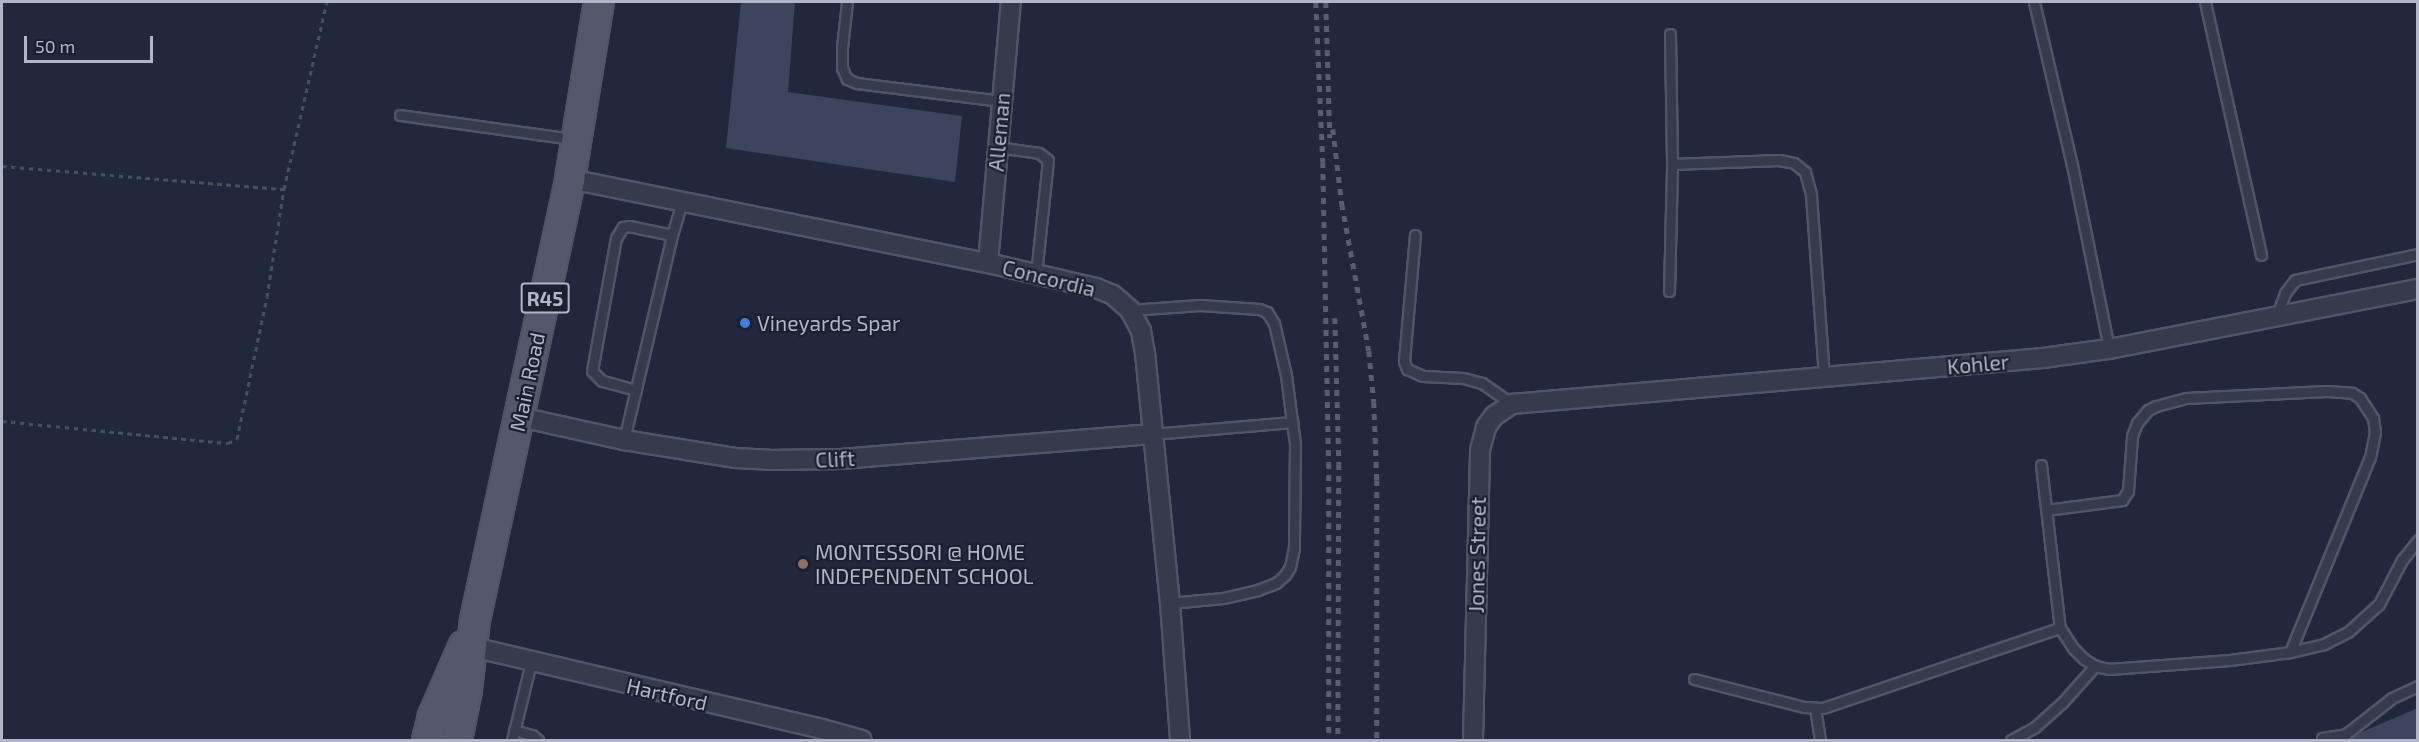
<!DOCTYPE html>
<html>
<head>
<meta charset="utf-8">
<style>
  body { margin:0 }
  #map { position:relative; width:2419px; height:742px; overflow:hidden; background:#21283d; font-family:"Exo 2",sans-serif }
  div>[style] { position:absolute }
  .building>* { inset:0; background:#3d445d }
  .path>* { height:3px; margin-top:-1.5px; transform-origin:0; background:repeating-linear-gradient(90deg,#41535b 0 4.5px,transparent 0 9px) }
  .roads { filter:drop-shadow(2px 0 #515567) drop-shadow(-2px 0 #515567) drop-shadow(0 2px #515567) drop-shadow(0 -2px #515567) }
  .service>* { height:9px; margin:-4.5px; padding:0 4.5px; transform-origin:4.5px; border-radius:4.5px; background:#353b4d }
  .minor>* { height:18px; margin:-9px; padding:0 9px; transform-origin:9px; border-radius:9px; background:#353b4d }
  .primary>* { height:28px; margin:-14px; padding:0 14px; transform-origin:14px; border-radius:14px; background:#53596d }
  .rail>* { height:4.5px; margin-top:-2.25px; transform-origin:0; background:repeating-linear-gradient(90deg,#575d74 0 6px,transparent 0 12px) }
  .dots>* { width:16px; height:16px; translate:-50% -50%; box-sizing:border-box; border:3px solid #1b2031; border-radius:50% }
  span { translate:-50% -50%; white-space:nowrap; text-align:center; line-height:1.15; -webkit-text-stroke:4.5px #1b2031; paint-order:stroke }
  .shield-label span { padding:2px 4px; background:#1b2031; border:2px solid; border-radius:4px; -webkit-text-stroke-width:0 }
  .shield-label { font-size:20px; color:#b1b5c8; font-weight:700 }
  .street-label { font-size:21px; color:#b1b5c8 }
  .poi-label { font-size:21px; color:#b1b5c8 }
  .left { translate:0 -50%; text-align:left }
  .frame { position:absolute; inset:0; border:3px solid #b1b5c8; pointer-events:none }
  .scale { position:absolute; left:24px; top:36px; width:129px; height:27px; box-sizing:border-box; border:3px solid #b1b5c8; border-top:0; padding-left:8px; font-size:18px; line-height:21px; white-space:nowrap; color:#b1b5c8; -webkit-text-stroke:4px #1b2031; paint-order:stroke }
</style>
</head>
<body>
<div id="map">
  <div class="building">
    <i style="clip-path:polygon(741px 2px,795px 2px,788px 92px,962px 116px,955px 182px,726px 148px)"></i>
    <i style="clip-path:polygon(2418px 708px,2418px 741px,2348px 741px,2357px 734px)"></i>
  </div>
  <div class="path">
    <i style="left:2px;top:166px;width:283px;rotate:4.7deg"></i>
    <i style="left:284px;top:189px;width:192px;rotate:-77.1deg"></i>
    <i style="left:2px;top:421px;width:227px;rotate:5.6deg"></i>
    <i style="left:228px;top:443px;width:10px;rotate:-24deg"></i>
    <i style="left:237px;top:439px;width:145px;rotate:-78.1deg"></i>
    <i style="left:267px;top:297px;width:109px;rotate:-81.1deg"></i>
  </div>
  <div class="roads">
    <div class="service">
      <i style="left:847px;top:2px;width:45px;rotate:96.3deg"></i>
      <i style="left:842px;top:47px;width:21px;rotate:90deg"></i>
      <i style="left:842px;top:68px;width:12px;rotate:66deg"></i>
      <i style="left:847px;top:79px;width:11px;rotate:22deg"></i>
      <i style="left:857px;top:83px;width:145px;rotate:7.1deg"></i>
      <i style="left:2034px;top:2px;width:167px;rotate:76.9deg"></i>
      <i style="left:2072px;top:165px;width:188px;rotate:78.6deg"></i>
      <i style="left:2205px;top:2px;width:259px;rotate:77.5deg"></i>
      <i style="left:1670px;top:34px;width:130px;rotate:89.1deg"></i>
      <i style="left:1672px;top:164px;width:107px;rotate:-2.1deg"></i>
      <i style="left:1779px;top:160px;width:15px;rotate:11deg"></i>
      <i style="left:1794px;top:163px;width:14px;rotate:39deg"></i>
      <i style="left:1805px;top:172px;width:24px;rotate:75deg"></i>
      <i style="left:1811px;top:195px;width:182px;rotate:85.9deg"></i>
      <i style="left:400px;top:115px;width:175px;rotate:7.9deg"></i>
      <i style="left:997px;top:147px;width:42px;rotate:8.1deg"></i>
      <i style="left:1039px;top:153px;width:11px;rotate:38deg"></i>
      <i style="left:1048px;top:160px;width:115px;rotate:96deg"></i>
      <i style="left:1415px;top:235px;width:126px;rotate:95deg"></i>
      <i style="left:1404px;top:361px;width:9px;rotate:69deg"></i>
      <i style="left:1407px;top:369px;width:17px;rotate:24deg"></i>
      <i style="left:1423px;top:376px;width:40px;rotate:2.9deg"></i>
      <i style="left:1463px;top:378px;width:20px;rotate:15deg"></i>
      <i style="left:1482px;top:383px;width:37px;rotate:35deg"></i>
      <i style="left:1669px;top:291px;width:127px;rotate:-88.6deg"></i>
      <i style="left:1130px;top:310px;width:70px;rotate:-4.1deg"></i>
      <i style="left:1200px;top:305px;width:59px;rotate:3.9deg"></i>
      <i style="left:1259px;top:309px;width:9px;rotate:21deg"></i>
      <i style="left:1267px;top:312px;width:13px;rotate:58deg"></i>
      <i style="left:1274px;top:323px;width:53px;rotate:77deg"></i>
      <i style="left:1286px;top:375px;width:47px;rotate:82.7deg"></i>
      <i style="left:1292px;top:422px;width:22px;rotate:82deg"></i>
      <i style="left:1295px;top:444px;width:104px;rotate:90.6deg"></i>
      <i style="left:1294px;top:548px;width:19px;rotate:102deg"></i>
      <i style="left:1290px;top:567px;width:9px;rotate:122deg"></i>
      <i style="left:1285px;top:575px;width:12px;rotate:138deg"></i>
      <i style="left:1276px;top:583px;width:19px;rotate:159deg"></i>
      <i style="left:1258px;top:590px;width:36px;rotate:167deg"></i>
      <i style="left:1223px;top:598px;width:53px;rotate:174.6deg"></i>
      <i style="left:2276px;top:317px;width:26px;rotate:-69deg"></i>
      <i style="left:2285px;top:293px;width:16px;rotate:-52deg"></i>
      <i style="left:2295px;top:280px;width:126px;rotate:-11.9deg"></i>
      <i style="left:636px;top:390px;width:35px;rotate:-165deg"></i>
      <i style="left:602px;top:381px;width:14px;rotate:-135deg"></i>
      <i style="left:592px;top:371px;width:135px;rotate:-79.8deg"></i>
      <i style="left:616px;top:238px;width:13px;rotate:-58deg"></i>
      <i style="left:623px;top:227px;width:6px;rotate:-9deg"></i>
      <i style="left:629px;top:226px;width:44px;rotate:11.8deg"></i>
      <i style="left:672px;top:235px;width:34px;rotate:-73deg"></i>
      <i style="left:1152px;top:434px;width:141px;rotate:-4.9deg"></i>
      <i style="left:624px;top:440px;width:211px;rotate:-76.8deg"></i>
      <i style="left:2041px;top:465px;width:164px;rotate:83.4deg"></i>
      <i style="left:2060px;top:628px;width:24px;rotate:57deg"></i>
      <i style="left:2073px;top:648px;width:16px;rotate:45deg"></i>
      <i style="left:2084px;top:659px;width:13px;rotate:32deg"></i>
      <i style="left:2095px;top:666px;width:14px;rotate:12deg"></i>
      <i style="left:2109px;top:669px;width:121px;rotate:-4.3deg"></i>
      <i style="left:2230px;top:660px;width:61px;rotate:-7.6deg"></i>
      <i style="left:2290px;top:652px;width:35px;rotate:-13deg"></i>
      <i style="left:2324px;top:644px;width:27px;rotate:-27deg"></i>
      <i style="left:2348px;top:632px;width:42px;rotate:-42.1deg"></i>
      <i style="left:2379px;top:604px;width:50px;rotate:-62.4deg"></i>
      <i style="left:2402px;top:560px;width:26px;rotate:-51deg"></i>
      <i style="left:2046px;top:510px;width:77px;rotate:-7.5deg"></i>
      <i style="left:2122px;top:500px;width:11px;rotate:-56deg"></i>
      <i style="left:2128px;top:491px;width:55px;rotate:-85.8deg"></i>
      <i style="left:2132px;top:436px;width:14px;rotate:-69deg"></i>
      <i style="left:2137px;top:423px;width:17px;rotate:-50deg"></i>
      <i style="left:2148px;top:410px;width:9px;rotate:-27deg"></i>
      <i style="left:2156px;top:406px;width:31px;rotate:-15deg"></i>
      <i style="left:2186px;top:398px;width:140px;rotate:-2.9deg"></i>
      <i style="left:2326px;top:391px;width:26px;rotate:4deg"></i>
      <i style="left:2352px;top:393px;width:9px;rotate:32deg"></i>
      <i style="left:2360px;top:398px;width:24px;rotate:57deg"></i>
      <i style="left:2373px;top:418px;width:14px;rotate:82deg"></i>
      <i style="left:2375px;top:432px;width:25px;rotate:101deg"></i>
      <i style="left:2370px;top:457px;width:211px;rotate:112.3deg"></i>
      <i style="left:1694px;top:679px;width:114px;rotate:14.3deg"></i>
      <i style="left:1804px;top:707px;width:19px;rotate:3deg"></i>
      <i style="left:1823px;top:708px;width:250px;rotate:-18.7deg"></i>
      <i style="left:1815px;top:708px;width:32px;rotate:81deg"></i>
      <i style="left:514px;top:730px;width:19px;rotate:16deg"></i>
      <i style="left:532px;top:735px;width:8px;rotate:40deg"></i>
      <i style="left:2322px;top:738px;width:24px;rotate:-9deg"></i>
      <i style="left:2346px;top:734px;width:58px;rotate:-38deg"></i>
      <i style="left:2392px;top:698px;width:29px;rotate:-25deg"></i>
      <i style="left:512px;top:740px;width:80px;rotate:-76.3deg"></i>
      <i style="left:2011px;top:740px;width:27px;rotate:-28deg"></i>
      <i style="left:2035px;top:727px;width:36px;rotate:-42deg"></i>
      <i style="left:2062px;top:703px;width:50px;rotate:-48.3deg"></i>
    </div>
    <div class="minor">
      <i style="left:570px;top:179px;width:426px;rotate:11.4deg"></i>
      <i style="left:988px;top:263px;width:111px;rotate:13deg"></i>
      <i style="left:1096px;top:288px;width:18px;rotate:22deg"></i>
      <i style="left:1113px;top:295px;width:23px;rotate:41deg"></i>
      <i style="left:1130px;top:310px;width:24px;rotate:62deg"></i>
      <i style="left:1141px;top:331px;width:22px;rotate:80deg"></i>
      <i style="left:1145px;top:353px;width:251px;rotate:84.3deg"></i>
      <i style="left:1170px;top:603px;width:137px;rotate:85.8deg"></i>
      <i style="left:988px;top:263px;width:262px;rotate:-85deg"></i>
      <i style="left:520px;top:417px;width:107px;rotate:12.5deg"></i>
      <i style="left:624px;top:440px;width:112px;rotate:9.2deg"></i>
      <i style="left:735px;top:458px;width:34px;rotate:3deg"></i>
      <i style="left:769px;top:460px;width:72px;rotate:-0.8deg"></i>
      <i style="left:841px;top:459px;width:312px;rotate:-4.6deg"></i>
      <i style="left:464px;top:645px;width:368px;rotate:13.2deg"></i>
      <i style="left:822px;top:729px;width:41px;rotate:15.4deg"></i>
      <i style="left:1473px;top:740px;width:290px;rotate:-88.6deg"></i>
      <i style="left:1480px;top:450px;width:24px;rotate:-75deg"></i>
      <i style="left:1486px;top:427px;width:14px;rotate:-54deg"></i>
      <i style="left:1494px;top:416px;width:22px;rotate:-34deg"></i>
      <i style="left:1512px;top:404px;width:533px;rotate:-4.95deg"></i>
      <i style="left:2043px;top:358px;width:67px;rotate:-7.8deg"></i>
      <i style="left:2109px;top:349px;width:315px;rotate:-11deg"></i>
    </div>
    <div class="primary">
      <i style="left:427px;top:740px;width:25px;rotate:-76deg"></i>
      <i style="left:433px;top:716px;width:77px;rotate:-66.4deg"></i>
      <i style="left:457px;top:740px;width:51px;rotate:-78.7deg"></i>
      <i style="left:467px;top:690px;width:70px;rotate:-83.5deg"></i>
      <i style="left:475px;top:620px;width:451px;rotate:-77.8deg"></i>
      <i style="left:570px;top:179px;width:179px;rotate:-80.7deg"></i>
    </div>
  </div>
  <div class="rail">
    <i style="left:1316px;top:2px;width:160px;rotate:87.5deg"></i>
    <i style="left:1323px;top:162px;width:301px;rotate:88.9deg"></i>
    <i style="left:1329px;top:463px;width:277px;rotate:90deg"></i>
    <i style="left:1326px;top:2px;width:136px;rotate:88.3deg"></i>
    <i style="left:1333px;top:129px;width:76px;rotate:83.2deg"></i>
    <i style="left:1342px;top:204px;width:149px;rotate:79.6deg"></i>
    <i style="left:1369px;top:351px;width:51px;rotate:84.4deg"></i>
    <i style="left:1374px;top:402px;width:78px;rotate:87.8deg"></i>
    <i style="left:1377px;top:480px;width:260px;rotate:90deg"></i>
    <i style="left:1335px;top:318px;width:146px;rotate:88.4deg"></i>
    <i style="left:1339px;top:464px;width:276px;rotate:90.2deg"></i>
  </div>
  <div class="dots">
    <i style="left:745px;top:323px;background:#3f7fe0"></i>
    <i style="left:803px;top:564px;background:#8d6e63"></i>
  </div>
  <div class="shield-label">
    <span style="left:545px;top:298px">R45</span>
  </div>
  <div class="street-label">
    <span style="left:999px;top:132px;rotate:-85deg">Alleman</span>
    <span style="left:1049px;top:278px;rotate:14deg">Concordia</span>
    <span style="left:1978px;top:364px;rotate:-5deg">Kohler</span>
    <span style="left:527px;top:382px;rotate:-78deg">Main Road</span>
    <span style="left:835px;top:459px;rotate:-3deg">Clift</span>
    <span style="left:1477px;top:555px;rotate:-89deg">Jones Street</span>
    <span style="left:667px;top:694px;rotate:13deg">Hartford</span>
  </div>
  <div class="poi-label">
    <span class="left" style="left:757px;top:323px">Vineyards Spar</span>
    <span class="left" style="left:815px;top:564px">MONTESSORI @ HOME<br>INDEPENDENT SCHOOL</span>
  </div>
  <div class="frame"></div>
  <div class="scale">50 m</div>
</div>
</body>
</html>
